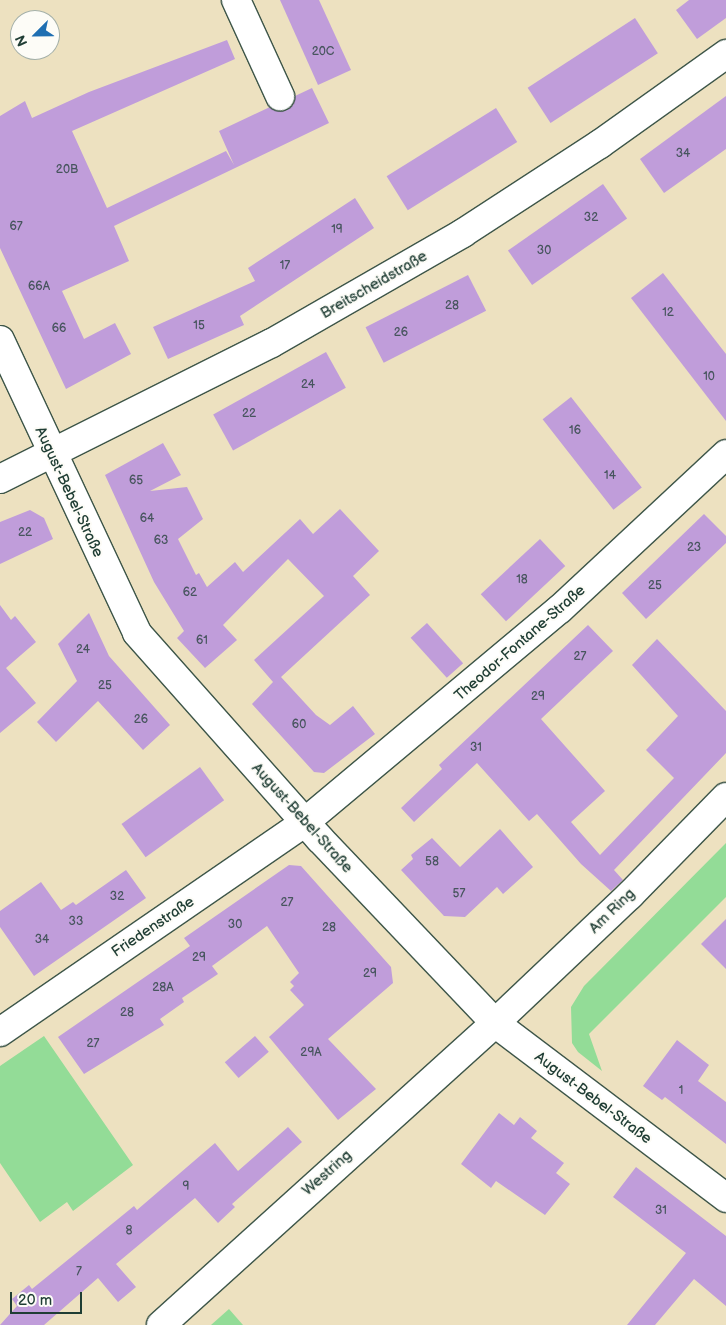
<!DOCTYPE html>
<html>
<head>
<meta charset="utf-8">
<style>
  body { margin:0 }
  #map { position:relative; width:726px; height:1325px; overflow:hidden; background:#ede1c0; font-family:"Balsamiq Sans",sans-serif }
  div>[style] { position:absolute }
  .green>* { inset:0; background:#93dc97 }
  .building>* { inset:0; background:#c09dda; transform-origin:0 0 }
  .roads { filter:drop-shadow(1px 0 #3e5649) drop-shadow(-1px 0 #3e5649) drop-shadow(0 1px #3e5649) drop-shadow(0 -1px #3e5649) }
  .minor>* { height:28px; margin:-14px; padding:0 14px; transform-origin:14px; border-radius:14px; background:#fff }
  .tertiary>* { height:28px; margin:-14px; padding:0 14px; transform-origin:14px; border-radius:14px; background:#fff }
  .secondary>* { height:28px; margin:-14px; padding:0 14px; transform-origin:14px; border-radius:14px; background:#fff }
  span { translate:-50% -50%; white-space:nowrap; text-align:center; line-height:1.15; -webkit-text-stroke:4px #fdfcf7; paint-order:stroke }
  .number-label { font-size:12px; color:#47555e }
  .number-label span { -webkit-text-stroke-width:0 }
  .street-label { font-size:15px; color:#1f3d34 }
  .north { position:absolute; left:10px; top:10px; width:50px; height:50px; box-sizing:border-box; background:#fdfcf7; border:1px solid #a4b0a9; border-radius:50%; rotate:247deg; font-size:14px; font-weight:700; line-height:20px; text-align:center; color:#1f3d34 }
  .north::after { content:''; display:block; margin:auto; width:18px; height:22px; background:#1f6fb2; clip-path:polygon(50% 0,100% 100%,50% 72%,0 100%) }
  .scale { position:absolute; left:10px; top:1292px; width:72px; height:22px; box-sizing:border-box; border:2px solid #1f3d34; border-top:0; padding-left:6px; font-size:15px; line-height:18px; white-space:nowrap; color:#1f3d34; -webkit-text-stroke:4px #fdfcf7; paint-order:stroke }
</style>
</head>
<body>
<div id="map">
  <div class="green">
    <i style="clip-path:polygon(726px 843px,726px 897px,589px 1034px,602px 1071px,578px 1052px,572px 1043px,571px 1007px,584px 986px)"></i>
    <i style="clip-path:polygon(44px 1036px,133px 1165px,73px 1211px,67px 1202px,40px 1222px,0 1163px,0 1066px)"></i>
    <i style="clip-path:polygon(229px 1309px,243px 1325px,211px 1325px)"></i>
  </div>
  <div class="building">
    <i style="clip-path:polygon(280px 0,319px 0,351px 70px,318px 85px)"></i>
    <i style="clip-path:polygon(689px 0,726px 0,726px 18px,697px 39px,676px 10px)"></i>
    <i style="left:635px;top:18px;width:42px;height:128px;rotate:57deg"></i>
    <i style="clip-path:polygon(227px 40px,235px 59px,72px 131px,107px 208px,226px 151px,234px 165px,219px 131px,270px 107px,278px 111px,287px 110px,293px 105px,295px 96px,312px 88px,329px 123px,114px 226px,129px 261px,62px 291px,84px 339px,115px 323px,131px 354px,66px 389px,0 248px,0 116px,25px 101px,32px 118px,89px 92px)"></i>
    <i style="clip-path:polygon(726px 96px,726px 149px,664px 193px,640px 159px)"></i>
    <i style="left:496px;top:108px;width:40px;height:129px;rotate:58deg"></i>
    <i style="left:603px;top:184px;width:42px;height:116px;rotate:55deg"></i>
    <i style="clip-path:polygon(355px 198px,374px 228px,240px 316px,244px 325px,168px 359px,153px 327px,255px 281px,248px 268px)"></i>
    <i style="clip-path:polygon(663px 273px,726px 354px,726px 421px,631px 298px)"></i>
    <i style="left:468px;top:275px;width:40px;height:115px;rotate:63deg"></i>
    <i style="left:326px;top:352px;width:41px;height:129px;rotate:61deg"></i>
    <i style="left:571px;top:397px;width:115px;height:36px;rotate:52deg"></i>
    <i style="clip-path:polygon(163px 443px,181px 475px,150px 491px,187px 487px,203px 519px,178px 539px,196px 575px,199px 573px,207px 587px,235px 562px,243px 572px,300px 519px,313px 534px,340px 509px,379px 551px,353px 576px,370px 595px,281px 677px,316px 715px,330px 725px,353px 706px,375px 734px,324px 773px,314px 772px,252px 704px,273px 682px,254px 660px,324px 596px,288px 559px,223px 625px,237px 640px,205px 668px,177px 638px,184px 631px,154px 582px,105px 475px)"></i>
    <i style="clip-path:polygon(30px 510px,44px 518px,53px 539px,0 564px,0 522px)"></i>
    <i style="clip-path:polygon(704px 514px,726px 536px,726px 543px,646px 619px,622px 593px)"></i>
    <i style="left:540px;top:539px;width:37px;height:81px;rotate:47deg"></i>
    <i style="clip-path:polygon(0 605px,11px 620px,15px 616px,36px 642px,6px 668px,36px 703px,0 733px)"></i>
    <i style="clip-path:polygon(89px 613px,109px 656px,170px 725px,143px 750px,98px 701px,56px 742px,37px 722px,77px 681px,58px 644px)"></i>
    <i style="left:427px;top:623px;width:54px;height:22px;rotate:48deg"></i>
    <i style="clip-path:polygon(588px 625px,613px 651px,541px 719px,605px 791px,571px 822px,600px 855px,674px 778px,646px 750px,678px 716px,632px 665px,657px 639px,726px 711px,726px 753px,614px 870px,623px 880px,611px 891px,581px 864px,537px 814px,529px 821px,477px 763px,414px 822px,401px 808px,442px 769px,439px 765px)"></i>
    <i style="left:200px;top:767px;width:41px;height:97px;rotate:54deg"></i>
    <i style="clip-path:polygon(500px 829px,533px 867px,503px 894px,497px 887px,465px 917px,444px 916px,401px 870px,413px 859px,411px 855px,432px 838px,460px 867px)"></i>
    <i style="clip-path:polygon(289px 865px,301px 866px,391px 967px,393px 983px,328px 1039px,376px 1089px,338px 1120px,269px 1037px,304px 1005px,290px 990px,294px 986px,290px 982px,299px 973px,267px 926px,212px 966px,218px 974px,182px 998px,184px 1002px,160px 1019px,164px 1025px,84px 1074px,58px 1037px,190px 946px,184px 938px)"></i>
    <i style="clip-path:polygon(126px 870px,146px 898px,34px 976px,0 927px,0 911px,41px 882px,61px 910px,73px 902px,76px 905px)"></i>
    <i style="clip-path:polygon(726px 919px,726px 969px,701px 944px)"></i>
    <i style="left:255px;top:1036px;width:21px;height:40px;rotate:49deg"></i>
    <i style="clip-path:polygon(677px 1040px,709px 1065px,698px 1081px,726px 1102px,726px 1144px,665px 1097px,662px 1100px,643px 1086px)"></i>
    <i style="clip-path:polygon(499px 1113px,514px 1125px,520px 1117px,537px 1131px,531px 1138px,564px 1163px,556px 1173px,570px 1184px,545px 1215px,496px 1181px,491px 1188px,461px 1164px)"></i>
    <i style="clip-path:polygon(288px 1127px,302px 1142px,232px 1204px,235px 1207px,218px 1223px,195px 1198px,116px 1264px,136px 1287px,118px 1302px,98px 1278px,44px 1325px,0 1325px,17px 1306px,12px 1299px,29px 1285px,32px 1289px,134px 1206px,137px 1210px,215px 1143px,238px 1171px)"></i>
    <i style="clip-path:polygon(636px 1167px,726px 1236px,726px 1306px,694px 1279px,655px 1325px,627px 1325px,686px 1253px,613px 1197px)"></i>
  </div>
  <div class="roads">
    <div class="minor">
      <i style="left:236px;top:0;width:106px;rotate:65.4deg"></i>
      <i style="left:0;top:479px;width:304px;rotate:-26.6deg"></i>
      <i style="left:272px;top:343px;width:220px;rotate:-29.9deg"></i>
      <i style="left:463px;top:233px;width:163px;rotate:-33deg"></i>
      <i style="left:600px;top:144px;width:155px;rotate:-35.5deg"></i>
      <i style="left:495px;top:1023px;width:290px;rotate:37.1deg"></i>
      <i style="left:0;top:1032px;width:370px;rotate:-34.5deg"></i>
      <i style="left:305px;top:822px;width:332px;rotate:-39.9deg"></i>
      <i style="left:560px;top:609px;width:227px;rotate:-43deg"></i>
    </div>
    <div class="tertiary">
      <i style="left:0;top:340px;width:323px;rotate:64.9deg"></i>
      <i style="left:137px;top:633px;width:276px;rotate:48.4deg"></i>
      <i style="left:320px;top:839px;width:254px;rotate:46.4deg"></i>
    </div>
    <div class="secondary">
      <i style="left:161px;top:1325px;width:450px;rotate:-42.1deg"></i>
      <i style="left:495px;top:1023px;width:186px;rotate:-43.5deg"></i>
      <i style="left:630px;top:895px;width:137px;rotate:-45.6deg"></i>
    </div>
  </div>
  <div class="number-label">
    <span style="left:323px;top:52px">20C</span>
    <span style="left:683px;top:154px">34</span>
    <span style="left:67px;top:170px">20B</span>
    <span style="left:591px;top:218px">32</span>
    <span style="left:16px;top:227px">67</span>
    <span style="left:337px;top:230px">19</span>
    <span style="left:544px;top:251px">30</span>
    <span style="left:285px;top:266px">17</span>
    <span style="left:39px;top:287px">66A</span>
    <span style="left:452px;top:306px">28</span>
    <span style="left:668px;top:313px">12</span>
    <span style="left:199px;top:326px">15</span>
    <span style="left:59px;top:329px">66</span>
    <span style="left:401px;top:333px">26</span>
    <span style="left:709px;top:377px">10</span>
    <span style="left:308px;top:385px">24</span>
    <span style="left:249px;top:414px">22</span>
    <span style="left:575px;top:431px">16</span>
    <span style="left:610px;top:476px">14</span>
    <span style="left:136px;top:481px">65</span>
    <span style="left:147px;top:519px">64</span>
    <span style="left:25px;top:533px">22</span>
    <span style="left:161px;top:541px">63</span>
    <span style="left:694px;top:548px">23</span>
    <span style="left:522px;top:580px">18</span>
    <span style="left:655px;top:586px">25</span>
    <span style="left:190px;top:593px">62</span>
    <span style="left:202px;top:641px">61</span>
    <span style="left:83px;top:650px">24</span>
    <span style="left:580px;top:657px">27</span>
    <span style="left:105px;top:686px">25</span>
    <span style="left:538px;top:697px">29</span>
    <span style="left:141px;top:720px">26</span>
    <span style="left:299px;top:725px">60</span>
    <span style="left:476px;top:748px">31</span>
    <span style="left:432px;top:862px">58</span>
    <span style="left:459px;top:894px">57</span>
    <span style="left:117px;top:897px">32</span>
    <span style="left:287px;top:903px">27</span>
    <span style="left:76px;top:922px">33</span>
    <span style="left:235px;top:925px">30</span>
    <span style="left:329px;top:928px">28</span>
    <span style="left:42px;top:940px">34</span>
    <span style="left:199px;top:958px">29</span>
    <span style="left:370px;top:974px">29</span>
    <span style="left:163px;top:988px">28A</span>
    <span style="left:127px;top:1013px">28</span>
    <span style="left:93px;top:1044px">27</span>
    <span style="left:311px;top:1053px">29A</span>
    <span style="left:681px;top:1091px">1</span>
    <span style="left:186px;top:1187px">9</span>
    <span style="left:661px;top:1211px">31</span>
    <span style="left:129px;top:1231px">8</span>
    <span style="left:79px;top:1272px">7</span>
  </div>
  <div class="street-label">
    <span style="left:374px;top:285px;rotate:-30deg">Breitscheidstraße</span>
    <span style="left:69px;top:492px;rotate:65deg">August-Bebel-Straße</span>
    <span style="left:520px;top:643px;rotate:-41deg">Theodor-Fontane-Straße</span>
    <span style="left:302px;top:818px;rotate:48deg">August-Bebel-Straße</span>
    <span style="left:612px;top:911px;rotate:-44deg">Am Ring</span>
    <span style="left:153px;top:927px;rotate:-34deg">Friedenstraße</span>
    <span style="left:593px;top:1098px;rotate:37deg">August-Bebel-Straße</span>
    <span style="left:327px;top:1173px;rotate:-42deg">Westring</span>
  </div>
  <div class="north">N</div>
  <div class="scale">20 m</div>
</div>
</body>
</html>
